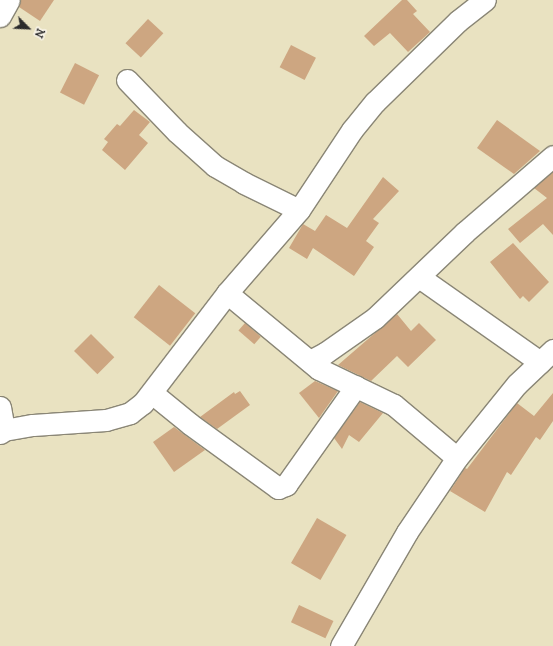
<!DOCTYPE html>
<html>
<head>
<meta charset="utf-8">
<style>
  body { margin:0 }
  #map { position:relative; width:553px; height:646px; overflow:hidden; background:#e9e2c1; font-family:"IM FELL DW Pica",serif }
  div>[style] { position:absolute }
  .building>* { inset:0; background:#cda681; transform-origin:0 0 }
  .roads { filter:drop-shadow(1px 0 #8a8676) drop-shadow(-1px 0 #8a8676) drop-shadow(0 1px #8a8676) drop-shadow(0 -1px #8a8676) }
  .minor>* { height:21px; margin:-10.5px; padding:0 10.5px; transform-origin:10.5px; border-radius:10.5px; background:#fff }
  span { translate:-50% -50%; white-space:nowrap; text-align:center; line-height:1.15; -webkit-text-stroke:3px #fbf7ec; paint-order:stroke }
  .north { position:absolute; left:8px; top:8px; width:40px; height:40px; -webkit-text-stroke:3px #fbf7ec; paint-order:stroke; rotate:114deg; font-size:11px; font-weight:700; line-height:16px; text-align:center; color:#2b2b2b }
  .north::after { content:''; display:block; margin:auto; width:14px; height:18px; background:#2b2b2b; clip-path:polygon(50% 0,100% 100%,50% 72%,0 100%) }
</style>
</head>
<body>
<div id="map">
  <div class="building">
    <i style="clip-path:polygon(21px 0,54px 0,40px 21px,19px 7px)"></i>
    <i style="clip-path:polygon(402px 0,407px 0,417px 11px,413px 14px,430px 32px,408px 52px,390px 33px,374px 46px,364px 36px)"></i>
    <i style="left:148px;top:19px;width:21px;height:33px;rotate:43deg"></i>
    <i style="left:291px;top:45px;width:28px;height:25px;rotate:27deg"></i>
    <i style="left:75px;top:63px;width:27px;height:33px;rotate:27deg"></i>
    <i style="clip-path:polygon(134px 110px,150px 122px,139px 135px,148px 143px,125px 170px,102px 150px,108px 142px,104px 139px,117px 124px,120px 126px)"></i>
    <i style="clip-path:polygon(497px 120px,540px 151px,514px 174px,477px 148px)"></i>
    <i style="clip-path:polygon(553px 172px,553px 235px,543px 224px,520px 243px,508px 229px,547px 198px,534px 188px)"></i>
    <i style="clip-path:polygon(383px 177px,399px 191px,373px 219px,379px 223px,366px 241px,374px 247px,354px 276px,313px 248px,307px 259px,289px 248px,303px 224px,315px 231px,326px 215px,347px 228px)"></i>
    <i style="clip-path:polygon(513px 243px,549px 282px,529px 302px,523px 296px,520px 299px,490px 262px)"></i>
    <i style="left:159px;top:285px;width:46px;height:41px;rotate:38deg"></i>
    <i style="clip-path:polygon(397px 314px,411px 331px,419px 323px,436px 340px,408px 367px,397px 356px,371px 381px,338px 365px)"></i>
    <i style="left:245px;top:323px;width:21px;height:10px;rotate:41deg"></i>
    <i style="left:91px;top:334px;width:33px;height:24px;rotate:45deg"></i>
    <i style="clip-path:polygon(315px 381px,338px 391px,319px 418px,299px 393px)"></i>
    <i style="clip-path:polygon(240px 391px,250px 405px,217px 429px,200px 417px,234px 392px,235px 394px)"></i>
    <i style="clip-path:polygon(553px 393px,553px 421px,540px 440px,536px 437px,511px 475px,507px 472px,485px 512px,450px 491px,465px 468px,467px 469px,517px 403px,534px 416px)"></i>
    <i style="clip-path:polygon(360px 402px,383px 413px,359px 442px,349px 435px,342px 449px,334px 438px)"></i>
    <i style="clip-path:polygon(174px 427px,205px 450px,174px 472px,153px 442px)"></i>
    <i style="left:317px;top:518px;width:34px;height:52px;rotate:30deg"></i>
    <i style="left:299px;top:605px;width:38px;height:19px;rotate:25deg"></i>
  </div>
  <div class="roads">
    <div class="minor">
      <i style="left:0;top:16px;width:18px;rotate:-61deg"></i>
      <i style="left:127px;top:80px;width:72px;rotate:46.1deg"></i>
      <i style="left:177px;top:132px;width:51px;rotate:41.8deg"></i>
      <i style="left:215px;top:166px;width:34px;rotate:30deg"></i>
      <i style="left:244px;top:183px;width:61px;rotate:26.1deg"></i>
      <i style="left:419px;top:277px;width:148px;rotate:35.1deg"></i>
      <i style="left:227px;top:293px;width:119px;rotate:39.6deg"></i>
      <i style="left:319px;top:369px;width:83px;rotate:25.6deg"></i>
      <i style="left:394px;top:405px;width:82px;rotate:40.1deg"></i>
      <i style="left:310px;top:361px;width:17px;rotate:-28deg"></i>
      <i style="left:325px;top:353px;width:61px;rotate:-35deg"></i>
      <i style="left:375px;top:318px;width:124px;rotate:-43.7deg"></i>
      <i style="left:465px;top:232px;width:116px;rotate:-40.8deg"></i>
      <i style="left:152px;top:393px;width:49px;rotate:39.2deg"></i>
      <i style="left:190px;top:424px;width:109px;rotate:36deg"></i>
      <i style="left:278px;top:488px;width:9px;rotate:-21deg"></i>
      <i style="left:286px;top:485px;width:121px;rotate:-54.7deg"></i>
      <i style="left:0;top:407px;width:23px;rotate:80deg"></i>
      <i style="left:0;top:433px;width:5px;rotate:-37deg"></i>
      <i style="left:4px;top:430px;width:29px;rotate:-10deg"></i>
      <i style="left:33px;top:425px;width:73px;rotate:-3.9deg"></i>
      <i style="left:106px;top:420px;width:25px;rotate:-16deg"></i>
      <i style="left:130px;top:413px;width:16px;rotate:-38deg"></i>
      <i style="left:143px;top:403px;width:138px;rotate:-52.6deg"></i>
      <i style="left:227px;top:293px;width:110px;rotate:-49.1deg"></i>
      <i style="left:299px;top:210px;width:96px;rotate:-56.5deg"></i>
      <i style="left:352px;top:130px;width:36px;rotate:-51deg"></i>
      <i style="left:375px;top:102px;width:116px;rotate:-44.3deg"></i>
      <i style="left:458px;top:21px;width:34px;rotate:-38deg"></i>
      <i style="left:341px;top:646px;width:132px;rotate:-59.9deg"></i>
      <i style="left:407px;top:532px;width:89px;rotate:-56deg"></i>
      <i style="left:457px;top:458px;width:95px;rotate:-51deg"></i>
      <i style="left:517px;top:384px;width:50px;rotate:-43.4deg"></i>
    </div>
  </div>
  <div class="north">N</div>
</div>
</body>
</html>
